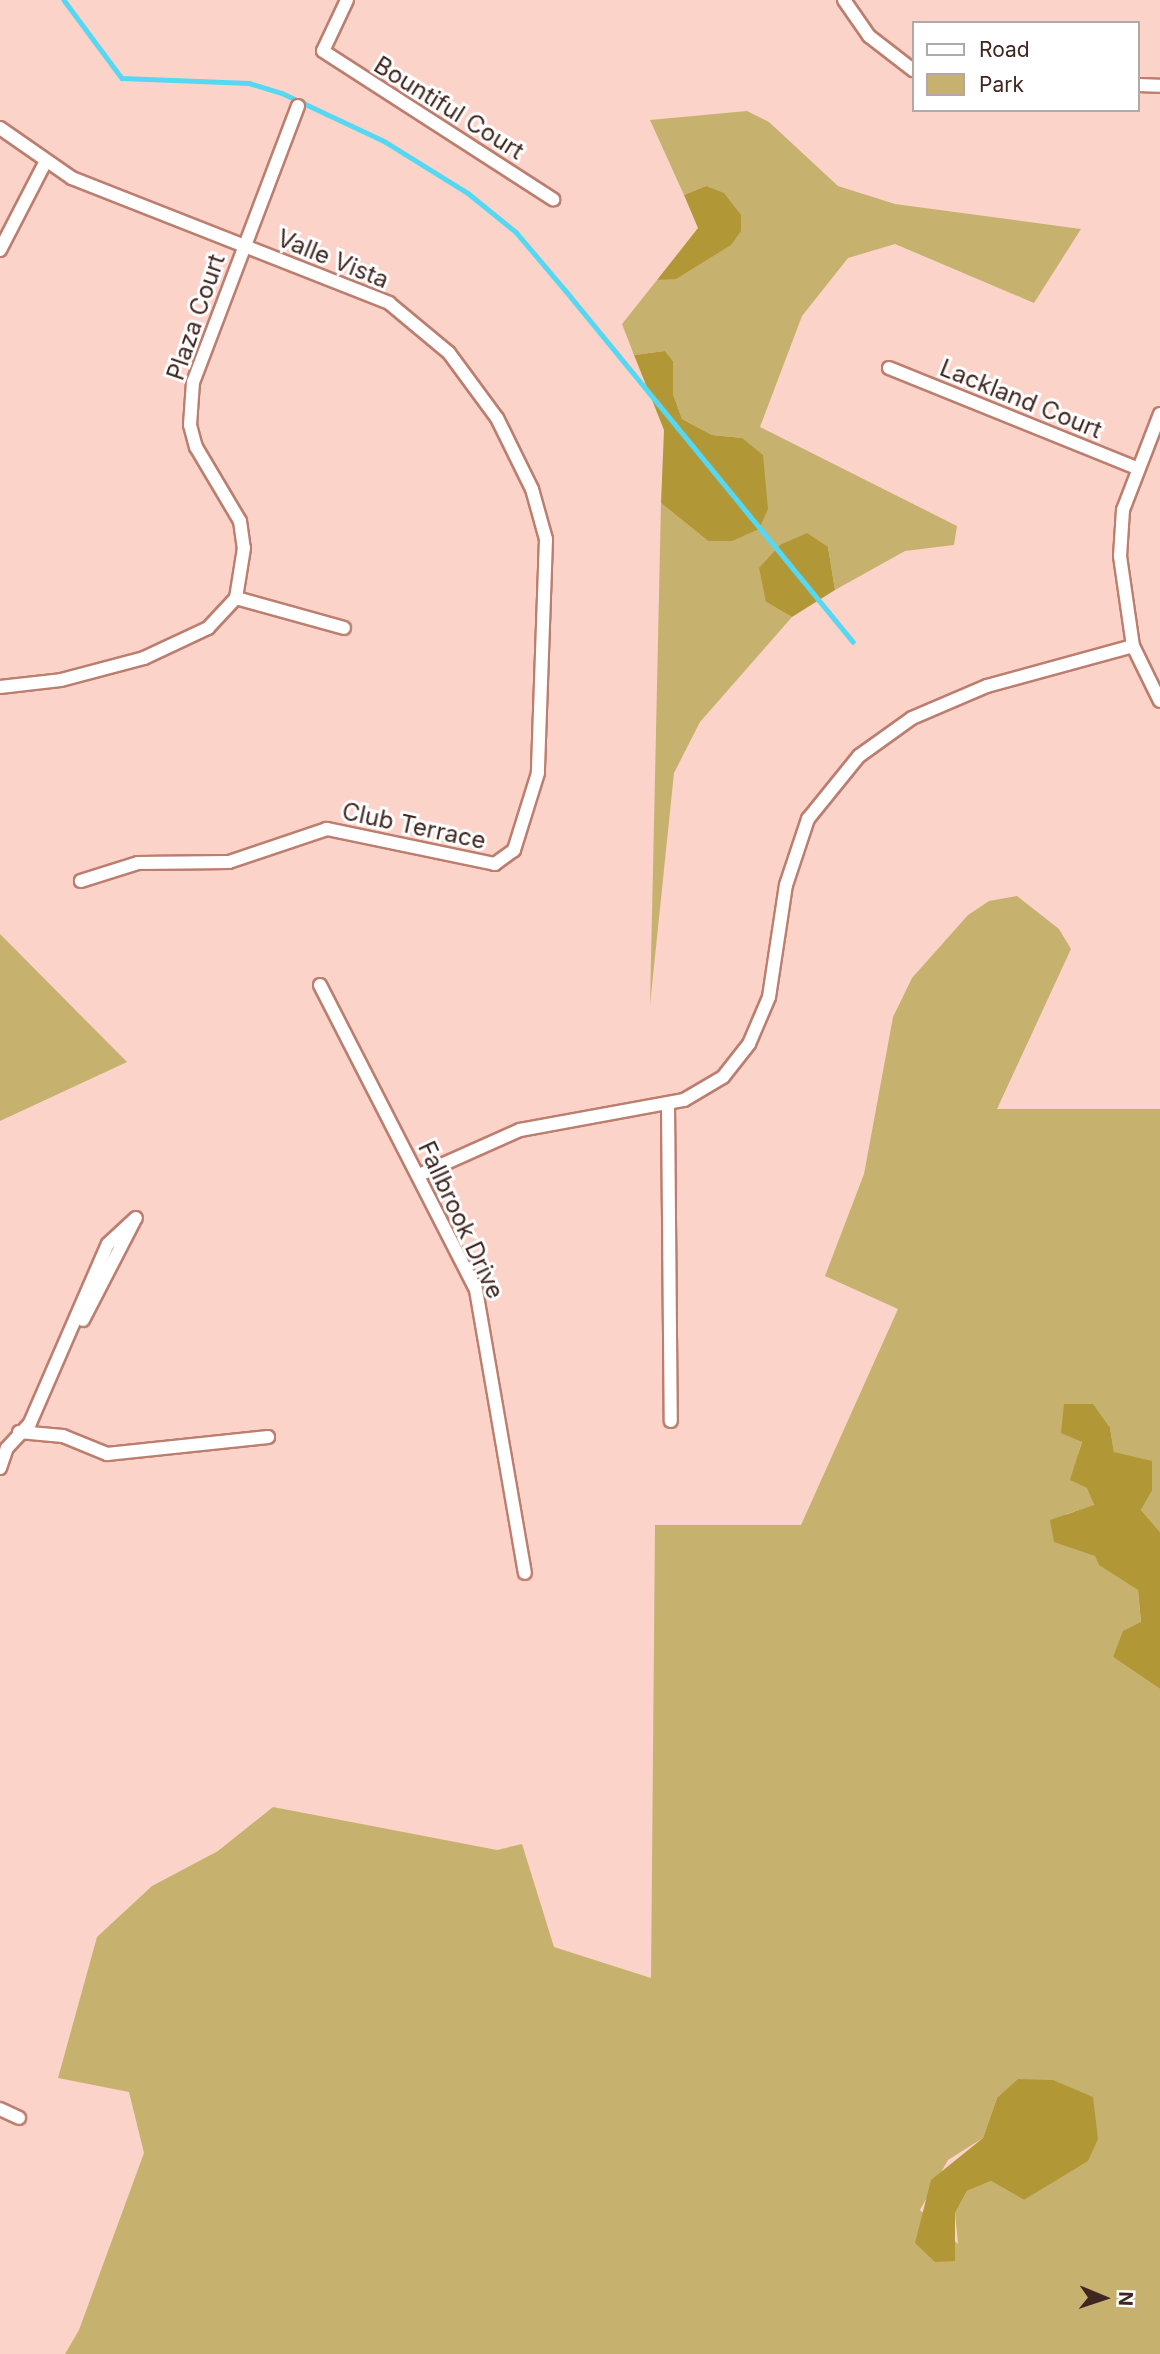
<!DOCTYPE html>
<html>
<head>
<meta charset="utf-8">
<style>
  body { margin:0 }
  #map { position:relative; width:1160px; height:2354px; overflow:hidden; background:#fcd3c9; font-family:Inter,sans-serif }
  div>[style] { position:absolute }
  .green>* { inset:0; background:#c6b26e }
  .forest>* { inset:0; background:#b29737 }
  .stream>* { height:4.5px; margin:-2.25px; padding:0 2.25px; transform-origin:2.25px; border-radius:2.25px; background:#57d8f2 }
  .roads { filter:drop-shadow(2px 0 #bc7e6f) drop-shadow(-2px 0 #bc7e6f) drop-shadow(0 2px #bc7e6f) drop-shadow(0 -2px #bc7e6f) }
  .minor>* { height:12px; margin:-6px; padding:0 6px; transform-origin:6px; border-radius:6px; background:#fff }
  span { translate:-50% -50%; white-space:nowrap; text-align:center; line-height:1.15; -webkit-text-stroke:6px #fff; paint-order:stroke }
  .street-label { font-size:24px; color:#402620 }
  .legend { position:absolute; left:912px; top:21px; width:228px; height:91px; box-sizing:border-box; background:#fff; border:2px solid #b3a8a6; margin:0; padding:9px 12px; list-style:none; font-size:21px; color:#402620 }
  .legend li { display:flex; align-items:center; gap:14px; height:35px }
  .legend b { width:35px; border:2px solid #b3a8a6 }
  .north { position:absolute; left:1069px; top:2263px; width:70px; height:70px; -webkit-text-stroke:5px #fff; paint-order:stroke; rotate:92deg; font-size:19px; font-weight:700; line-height:28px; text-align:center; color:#402620 }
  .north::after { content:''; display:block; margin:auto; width:24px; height:32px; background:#402620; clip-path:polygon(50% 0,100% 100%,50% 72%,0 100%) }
</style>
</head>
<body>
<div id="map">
  <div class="green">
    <i style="clip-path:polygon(747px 111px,769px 122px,838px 186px,895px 204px,1081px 229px,1034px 303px,895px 244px,848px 258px,802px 316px,760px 427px,957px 526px,954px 545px,905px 551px,835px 590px,828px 547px,766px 602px,792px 617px,700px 722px,674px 773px,650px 1005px,661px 503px,708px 541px,742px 438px,712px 435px,682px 419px,673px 394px,673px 361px,665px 351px,634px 355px,622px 324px,657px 280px,676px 278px,702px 262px,706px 186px,684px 195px,650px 120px)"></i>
    <i style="clip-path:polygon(evenodd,1017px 896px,1059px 929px,1071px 949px,997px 1109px,1160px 1109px,1160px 1532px,1141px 1510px,1152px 1491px,1127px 1458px,1114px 1452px,1110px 1428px,1082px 1441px,1078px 1455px,1094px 1506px,1066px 1514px,1095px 1556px,1138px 1590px,1141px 1623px,1113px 1657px,1160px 1689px,1160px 2354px,65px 2354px,79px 2330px,144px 2153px,129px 2092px,58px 2078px,97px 1937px,152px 1886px,218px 1851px,273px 1807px,497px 1850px,522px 1844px,554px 1947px,651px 1978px,655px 1525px,801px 1525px,898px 1309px,825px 1276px,864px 1174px,893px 1017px,912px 978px,968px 915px,989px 901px,1017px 896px,997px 2098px,1069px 2172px,1024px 2200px,991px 2181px,967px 2191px,955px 2213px,958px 2244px,920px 2210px,948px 2160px,983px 2138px,997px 2098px)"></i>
    <i style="clip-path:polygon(0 934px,127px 1062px,0 1121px)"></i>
  </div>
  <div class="forest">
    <i style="clip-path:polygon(706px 186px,724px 193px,741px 215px,741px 231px,731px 245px,676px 279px,657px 280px,698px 228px,684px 195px)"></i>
    <i style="clip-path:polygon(665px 351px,673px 361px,673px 394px,682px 419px,712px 435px,742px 438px,763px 455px,768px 509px,759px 529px,732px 541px,708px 541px,661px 503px,664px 430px,634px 355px)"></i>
    <i style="clip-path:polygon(807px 533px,828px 547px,835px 590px,792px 617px,766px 602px,759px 568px,780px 545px)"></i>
    <i style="clip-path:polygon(1064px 1404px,1093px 1404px,1110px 1428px,1114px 1452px,1152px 1461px,1152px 1491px,1141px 1510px,1160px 1532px,1160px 1689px,1113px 1657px,1123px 1631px,1141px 1622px,1138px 1590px,1099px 1565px,1095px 1556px,1054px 1542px,1050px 1520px,1094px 1505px,1087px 1488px,1070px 1480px,1082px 1442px,1061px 1433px)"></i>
    <i style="clip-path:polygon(1018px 2079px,1053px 2080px,1093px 2097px,1098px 2139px,1088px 2161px,1024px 2200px,991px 2181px,967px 2191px,955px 2213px,955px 2261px,935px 2262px,915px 2243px,931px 2180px,983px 2138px,997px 2098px)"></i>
  </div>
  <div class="stream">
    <i style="left:64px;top:0;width:97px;rotate:53.4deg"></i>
    <i style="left:122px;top:78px;width:127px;rotate:2.3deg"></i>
    <i style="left:249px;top:83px;width:34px;rotate:17deg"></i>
    <i style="left:282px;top:93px;width:113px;rotate:25.2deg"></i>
    <i style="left:384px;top:141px;width:99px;rotate:31.8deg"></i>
    <i style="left:468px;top:193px;width:62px;rotate:39.1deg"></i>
    <i style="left:516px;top:232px;width:77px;rotate:49.7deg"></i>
    <i style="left:566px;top:291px;width:453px;rotate:50.7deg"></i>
  </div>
  <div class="roads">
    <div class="minor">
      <i style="left:347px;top:0;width:56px;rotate:115.2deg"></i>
      <i style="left:323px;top:51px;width:274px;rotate:32.8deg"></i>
      <i style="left:844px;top:0;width:44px;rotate:55.2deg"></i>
      <i style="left:869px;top:36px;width:56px;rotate:37.7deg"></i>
      <i style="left:1137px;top:85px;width:23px;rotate:2deg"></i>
      <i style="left:298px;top:106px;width:295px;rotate:110.8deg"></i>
      <i style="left:193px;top:382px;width:43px;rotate:94deg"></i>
      <i style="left:190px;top:425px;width:23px;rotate:75deg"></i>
      <i style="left:196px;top:447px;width:86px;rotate:59.3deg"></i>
      <i style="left:240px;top:521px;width:27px;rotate:82deg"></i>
      <i style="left:244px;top:548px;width:51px;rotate:99.1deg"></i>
      <i style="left:236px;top:598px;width:112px;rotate:15.5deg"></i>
      <i style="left:0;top:128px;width:88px;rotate:34.8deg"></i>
      <i style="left:72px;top:178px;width:341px;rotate:21.5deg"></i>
      <i style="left:389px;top:303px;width:78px;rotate:39.8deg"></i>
      <i style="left:449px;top:353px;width:81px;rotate:53.6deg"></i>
      <i style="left:497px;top:418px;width:79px;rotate:63.8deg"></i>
      <i style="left:532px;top:489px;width:52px;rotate:74.4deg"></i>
      <i style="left:546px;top:539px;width:234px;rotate:92deg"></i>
      <i style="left:538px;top:773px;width:81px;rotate:107.3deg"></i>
      <i style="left:514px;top:850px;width:24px;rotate:144deg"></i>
      <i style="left:495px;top:864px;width:172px;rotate:-168.2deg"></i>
      <i style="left:327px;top:829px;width:103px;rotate:161.4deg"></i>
      <i style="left:229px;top:862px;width:91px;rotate:179.4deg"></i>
      <i style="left:138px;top:863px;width:60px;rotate:162.5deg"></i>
      <i style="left:0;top:250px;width:98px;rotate:-62.7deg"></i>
      <i style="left:889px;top:368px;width:267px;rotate:22deg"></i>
      <i style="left:1160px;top:414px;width:103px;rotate:111.1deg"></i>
      <i style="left:1123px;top:510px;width:46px;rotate:93.7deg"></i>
      <i style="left:1120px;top:556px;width:91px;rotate:81.8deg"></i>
      <i style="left:1133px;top:646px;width:61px;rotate:63.9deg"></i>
      <i style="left:0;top:687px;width:61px;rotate:-6.5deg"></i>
      <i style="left:61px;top:680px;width:86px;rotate:-14.8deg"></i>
      <i style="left:144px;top:658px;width:71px;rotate:-25.1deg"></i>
      <i style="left:208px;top:628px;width:41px;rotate:-47deg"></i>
      <i style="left:320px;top:985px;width:343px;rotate:62.9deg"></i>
      <i style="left:476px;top:1290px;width:287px;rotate:80.2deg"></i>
      <i style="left:668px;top:1104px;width:317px;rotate:89.5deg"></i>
      <i style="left:419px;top:1175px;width:111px;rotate:-24deg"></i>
      <i style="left:520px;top:1130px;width:167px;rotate:-10.4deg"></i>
      <i style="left:684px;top:1100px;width:45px;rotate:-30.5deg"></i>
      <i style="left:723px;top:1077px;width:42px;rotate:-51.8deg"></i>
      <i style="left:749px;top:1044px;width:51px;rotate:-66.9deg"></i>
      <i style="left:769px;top:997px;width:113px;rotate:-81.4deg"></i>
      <i style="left:786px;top:885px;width:70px;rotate:-71.6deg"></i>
      <i style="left:808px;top:819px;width:81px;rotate:-51deg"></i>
      <i style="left:859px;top:756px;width:65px;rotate:-35.6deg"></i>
      <i style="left:912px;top:718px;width:82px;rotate:-23.1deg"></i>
      <i style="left:987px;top:686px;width:151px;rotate:-15.3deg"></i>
      <i style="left:83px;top:1320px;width:111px;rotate:-62.7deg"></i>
      <i style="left:19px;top:1432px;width:44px;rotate:5.2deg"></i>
      <i style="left:63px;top:1436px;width:48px;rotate:22.2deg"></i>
      <i style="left:107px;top:1454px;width:162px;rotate:-6deg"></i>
      <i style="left:0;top:1468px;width:21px;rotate:-71deg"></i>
      <i style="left:7px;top:1448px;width:34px;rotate:-47deg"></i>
      <i style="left:30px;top:1423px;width:195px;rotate:-66.5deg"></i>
      <i style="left:108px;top:1244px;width:38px;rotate:-43deg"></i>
      <i style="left:0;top:2109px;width:21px;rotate:25deg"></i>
    </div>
  </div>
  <div class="street-label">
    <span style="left:449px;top:108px;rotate:32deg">Bountiful Court</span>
    <span style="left:333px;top:259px;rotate:22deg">Valle Vista</span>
    <span style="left:196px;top:317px;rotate:-71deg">Plaza Court</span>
    <span style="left:1021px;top:399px;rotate:22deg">Lackland Court</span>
    <span style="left:414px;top:826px;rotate:12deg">Club Terrace</span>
    <span style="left:461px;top:1220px;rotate:65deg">Fallbrook Drive</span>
  </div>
  <ul class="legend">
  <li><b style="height:9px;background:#fff"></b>Road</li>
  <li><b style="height:19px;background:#c6b26e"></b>Park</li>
  </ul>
  <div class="north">N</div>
</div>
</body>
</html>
